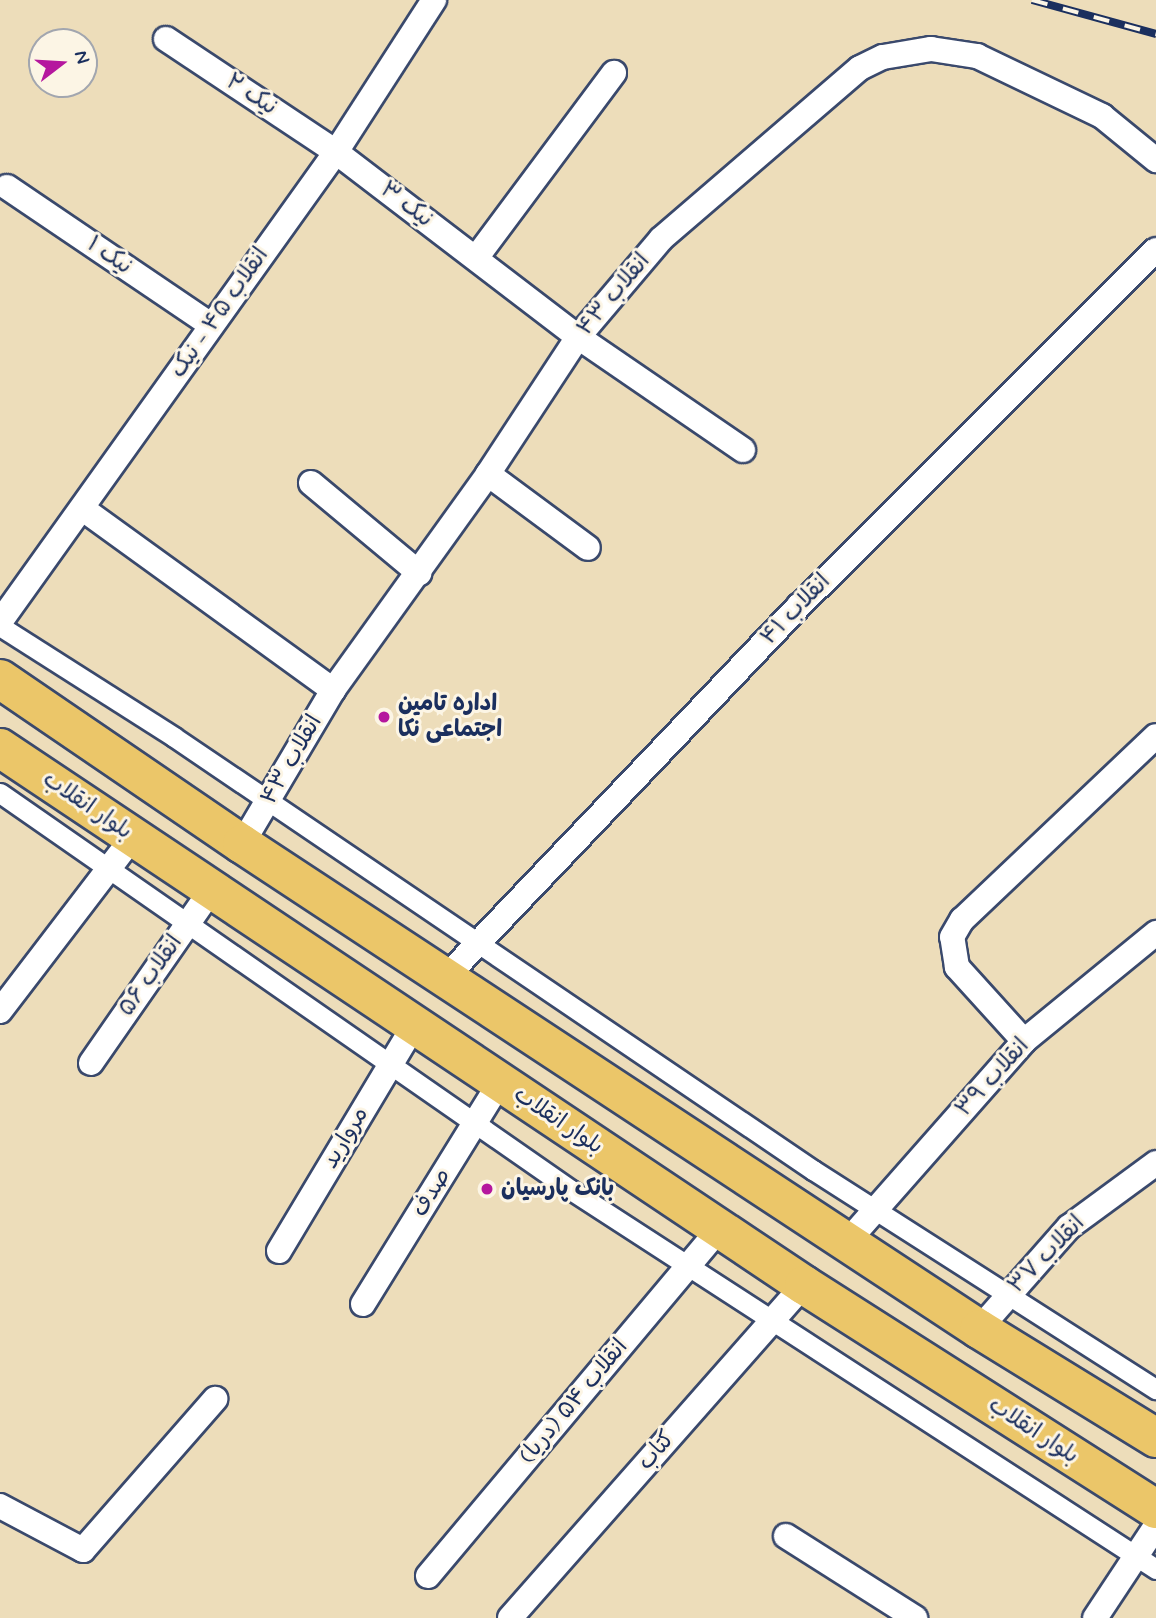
<!DOCTYPE html>
<html>
<head>
<meta charset="utf-8">
<style>
  body { margin:0 }
  #map { position:relative; width:1156px; height:1618px; overflow:hidden; background:#edddba; font-family:Mynerve,"Playpen Sans Arabic",sans-serif }
  div>[style] { position:absolute }
  .roads { filter:drop-shadow(2px 0 #3a496c) drop-shadow(-2px 0 #3a496c) drop-shadow(0 2px #3a496c) drop-shadow(0 -2px #3a496c) }
  .pedestrian>* { height:19px; margin:-9.5px; padding:0 9.5px; transform-origin:9.5px; border-radius:9.5px; background:#fff }
  .minor>* { height:24px; margin:-12px; padding:0 12px; transform-origin:12px; border-radius:12px; background:#fff }
  .primary>* { height:38px; margin:-19px; padding:0 19px; transform-origin:19px; border-radius:19px; background:#ebc669 }
  .rail>* { height:8px; margin-top:-4px; transform-origin:0; background:repeating-linear-gradient(90deg,#fcf5e5 0 16px,#1b2f5e 0 32px); box-sizing:border-box; border-block:2px solid #1b2f5e }
  .dots>* { width:19px; height:19px; translate:-50% -50%; box-sizing:border-box; border:4px solid #fcf5e5; border-radius:50% }
  span { translate:-50% -50%; white-space:nowrap; text-align:center; line-height:1.15; -webkit-text-stroke:6px #fcf5e5; paint-order:stroke }
  .street-label { font-size:23px; color:#1b2f5e }
  .poi-label { font-size:23px; color:#1b2f5e; font-weight:700 }
  .left { translate:0 -50%; text-align:left }
  .north { position:absolute; left:28px; top:28px; width:70px; height:70px; box-sizing:border-box; background:#fcf5e5; border:2px solid #a2a6af; border-radius:50%; rotate:73deg; font-size:19px; font-weight:700; line-height:28px; text-align:center; color:#1b2f5e }
  .north::after { content:''; display:block; margin:auto; width:24px; height:32px; background:#b5179e; clip-path:polygon(50% 0,100% 100%,50% 72%,0 100%) }
</style>
</head>
<body>
<div id="map">
  <div class="roads">
    <div class="pedestrian">
      <i style="left:0;top:626px;width:206px;rotate:32.5deg"></i>
      <i style="left:174px;top:737px;width:772px;rotate:34.12deg"></i>
      <i style="left:813px;top:1170px;width:407px;rotate:32.6deg"></i>
      <i style="left:0;top:793px;width:695px;rotate:34.81deg"></i>
      <i style="left:571px;top:1190px;width:697px;rotate:32.94deg"></i>
    </div>
    <div class="minor">
      <i style="left:166px;top:39px;width:204px;rotate:33.6deg"></i>
      <i style="left:336px;top:152px;width:305px;rotate:37.4deg"></i>
      <i style="left:578px;top:337px;width:200px;rotate:34.4deg"></i>
      <i style="left:7px;top:187px;width:246px;rotate:34.1deg"></i>
      <i style="left:476px;top:258px;width:231px;rotate:-53.3deg"></i>
      <i style="left:488px;top:474px;width:124px;rotate:36.5deg"></i>
      <i style="left:311px;top:483px;width:141px;rotate:39.8deg"></i>
      <i style="left:83px;top:509px;width:309px;rotate:35.9deg"></i>
      <i style="left:0;top:622px;width:578px;rotate:-54.44deg"></i>
      <i style="left:336px;top:152px;width:181px;rotate:-57.2deg"></i>
      <i style="left:242px;top:844px;width:179px;rotate:-59.4deg"></i>
      <i style="left:333px;top:690px;width:266px;rotate:-54.3deg"></i>
      <i style="left:488px;top:474px;width:164px;rotate:-56.7deg"></i>
      <i style="left:578px;top:337px;width:128px;rotate:-49.7deg"></i>
      <i style="left:661px;top:239px;width:262px;rotate:-40.7deg"></i>
      <i style="left:860px;top:68px;width:25px;rotate:-26deg"></i>
      <i style="left:883px;top:57px;width:49px;rotate:-9.5deg"></i>
      <i style="left:931px;top:49px;width:47px;rotate:8.7deg"></i>
      <i style="left:977px;top:56px;width:139px;rotate:25.6deg"></i>
      <i style="left:1102px;top:116px;width:70px;rotate:39.2deg"></i>
      <i style="left:445px;top:978px;width:514px;rotate:-46.42deg"></i>
      <i style="left:799px;top:606px;width:504px;rotate:-44.92deg"></i>
      <i style="left:0;top:1011px;width:219px;rotate:-52.6deg"></i>
      <i style="left:1024px;top:1041px;width:100px;rotate:-132.2deg"></i>
      <i style="left:957px;top:967px;width:30px;rotate:-99deg"></i>
      <i style="left:952px;top:937px;width:20px;rotate:-60deg"></i>
      <i style="left:962px;top:920px;width:267px;rotate:-43.5deg"></i>
      <i style="left:91px;top:1063px;width:212px;rotate:-55.2deg"></i>
      <i style="left:847px;top:1242px;width:268px;rotate:-48.6deg"></i>
      <i style="left:1024px;top:1041px;width:171px;rotate:-39.3deg"></i>
      <i style="left:279px;top:1251px;width:263px;rotate:-59.1deg"></i>
      <i style="left:363px;top:1304px;width:261px;rotate:-58.3deg"></i>
      <i style="left:979px;top:1329px;width:136px;rotate:-48.6deg"></i>
      <i style="left:1069px;top:1227px;width:108px;rotate:-36.3deg"></i>
      <i style="left:0;top:1506px;width:94px;rotate:27.9deg"></i>
      <i style="left:83px;top:1550px;width:201px;rotate:-48.8deg"></i>
      <i style="left:786px;top:1536px;width:153px;rotate:32.4deg"></i>
      <i style="left:428px;top:1576px;width:454px;rotate:-50deg"></i>
      <i style="left:510px;top:1618px;width:444px;rotate:-48.6deg"></i>
      <i style="left:1095px;top:1618px;width:110px;rotate:-56.5deg"></i>
    </div>
    <div class="primary">
      <i style="left:0;top:679px;width:293px;rotate:34.3deg"></i>
      <i style="left:242px;top:844px;width:882px;rotate:33.35deg"></i>
      <i style="left:979px;top:1329px;width:208px;rotate:31.6deg"></i>
      <i style="left:0;top:748px;width:967px;rotate:33.74deg"></i>
      <i style="left:804px;top:1285px;width:417px;rotate:32.5deg"></i>
    </div>
  </div>
  <div class="rail">
    <i style="left:1032px;top:0;width:129px;rotate:15.3deg"></i>
  </div>
  <div class="dots">
    <i style="left:384px;top:717px;background:#b5179e"></i>
    <i style="left:487px;top:1189px;background:#b5179e"></i>
  </div>
  <div class="street-label">
    <span style="left:251px;top:95px;rotate:33deg">نیک ۲</span>
    <span style="left:406px;top:205px;rotate:37deg">نیک ۳</span>
    <span style="left:109px;top:256px;rotate:34deg">نیک ۱</span>
    <span style="left:614px;top:295px;rotate:-50deg">انقلاب ۴۳</span>
    <span style="left:220px;top:313px;rotate:-55deg">انقلاب ۴۵ - نیک</span>
    <span style="left:796px;top:610px;rotate:-46deg">انقلاب ۴۱</span>
    <span style="left:292px;top:760px;rotate:-60deg">انقلاب ۴۳</span>
    <span style="left:87px;top:806px;rotate:34deg">بلوار انقلاب</span>
    <span style="left:151px;top:976px;rotate:-55deg">انقلاب ۵۶</span>
    <span style="left:993px;top:1078px;rotate:-48deg">انقلاب ۳۹</span>
    <span style="left:558px;top:1121px;rotate:34deg">بلوار انقلاب</span>
    <span style="left:346px;top:1138px;rotate:-59deg">مروارید</span>
    <span style="left:432px;top:1193px;rotate:-58deg">صدف</span>
    <span style="left:1047px;top:1255px;rotate:-46deg">انقلاب ۳۷</span>
    <span style="left:574px;top:1402px;rotate:-50deg">انقلاب ۵۴ (دریا)</span>
    <span style="left:1033px;top:1431px;rotate:33deg">بلوار انقلاب</span>
    <span style="left:657px;top:1451px;rotate:-49deg">کتاب</span>
  </div>
  <div class="poi-label">
    <span class="left" style="left:398px;top:717px">اداره تامین<br>اجتماعی نکا</span>
    <span class="left" style="left:501px;top:1189px">بانک پارسیان</span>
  </div>
  <div class="north">N</div>
</div>
</body>
</html>
